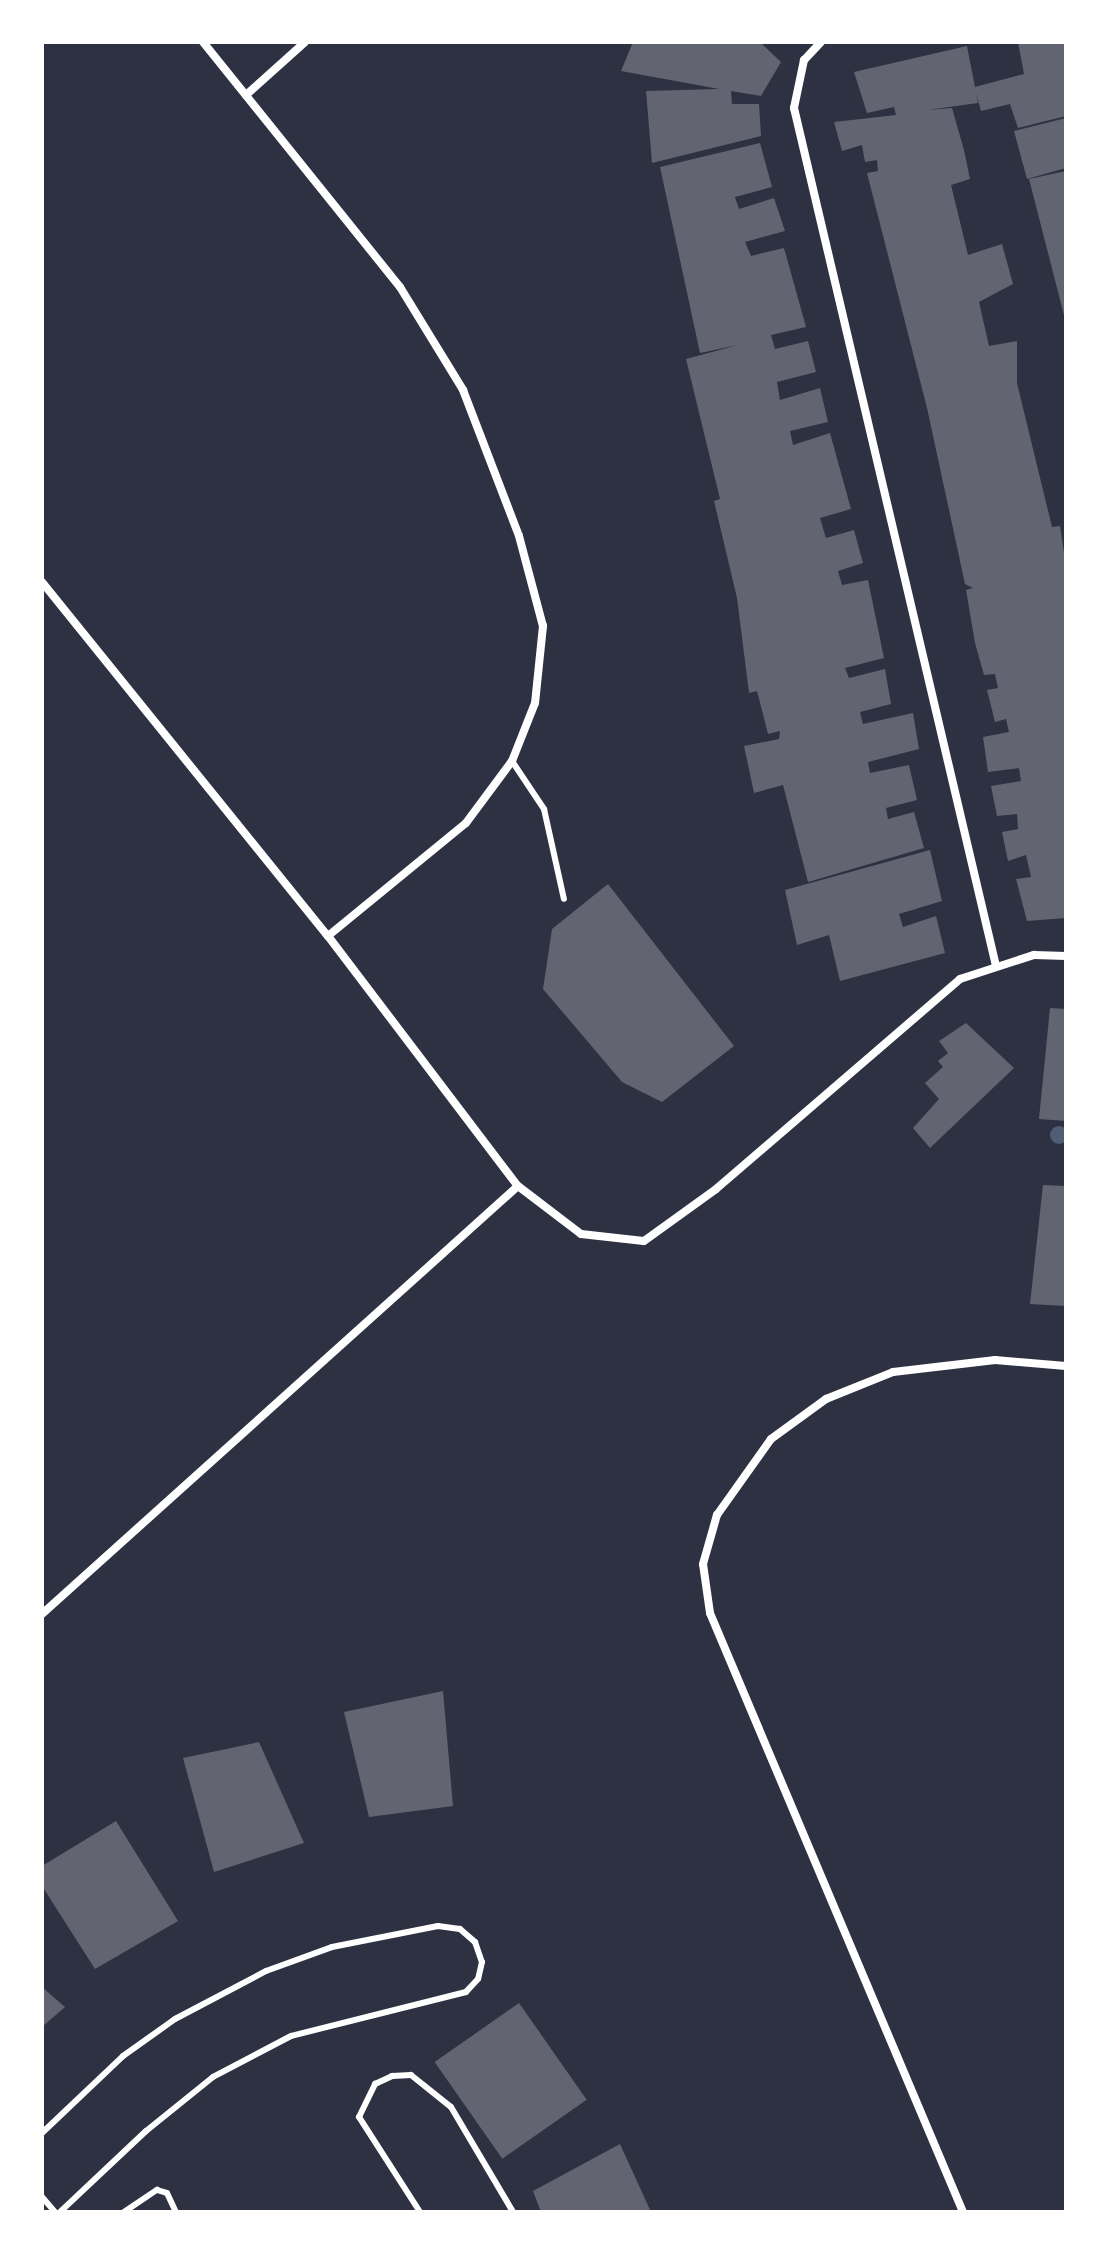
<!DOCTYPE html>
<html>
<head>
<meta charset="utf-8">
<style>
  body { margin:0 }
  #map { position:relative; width:1108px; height:2254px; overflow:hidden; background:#2d3142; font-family:Literata,serif }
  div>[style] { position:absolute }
  .water>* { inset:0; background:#4f5d75 }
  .round { border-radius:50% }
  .building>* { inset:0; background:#626471; transform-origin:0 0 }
  .service>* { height:6px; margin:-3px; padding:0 3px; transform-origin:3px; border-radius:3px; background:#fff }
  .minor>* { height:8px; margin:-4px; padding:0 4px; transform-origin:4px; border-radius:4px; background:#fff }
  span { translate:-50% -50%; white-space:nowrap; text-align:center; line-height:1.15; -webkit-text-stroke:7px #fff; paint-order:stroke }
  .frame { position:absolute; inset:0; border:44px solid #fff; pointer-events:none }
</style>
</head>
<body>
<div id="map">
  <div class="water">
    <i class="round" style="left:1050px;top:1126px;width:18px;height:18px"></i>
  </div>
  <div class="building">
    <i style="clip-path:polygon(633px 42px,761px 43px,781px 62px,761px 96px,731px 91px,732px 104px,759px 104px,761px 136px,652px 163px,646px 91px,719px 89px,621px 71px)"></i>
    <i style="clip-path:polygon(1018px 42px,1066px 42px,1066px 116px,1018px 128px,1010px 104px,981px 111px,976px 93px,978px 103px,927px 110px,952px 108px,964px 150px,970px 179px,951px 185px,968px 255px,1002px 244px,1013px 284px,979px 302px,989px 346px,1017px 341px,1017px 383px,1052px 527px,1060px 526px,1066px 566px,1066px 918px,1027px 921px,1016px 879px,1031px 877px,1026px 855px,1008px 861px,1002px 832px,1018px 829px,1017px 814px,997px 816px,991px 786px,1021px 781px,1019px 768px,988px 772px,983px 737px,1009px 732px,1006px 719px,995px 722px,987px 690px,998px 688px,995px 674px,984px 675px,975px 643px,966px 590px,973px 588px,965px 584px,927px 408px,867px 173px,878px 171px,877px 160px,865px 162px,862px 145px,842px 151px,834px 122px,896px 115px,894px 107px,867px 113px,854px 72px,967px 46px,975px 87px,1024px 74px)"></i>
    <i style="clip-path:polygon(1066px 118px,1066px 168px,1027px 179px,1014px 131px)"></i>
    <i style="clip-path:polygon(760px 143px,772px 187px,735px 197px,739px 209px,774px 198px,785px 231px,745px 242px,751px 256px,784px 248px,806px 327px,771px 335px,775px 349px,808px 341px,816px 372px,777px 382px,780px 400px,820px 388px,828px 422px,790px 431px,793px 445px,830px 433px,851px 509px,820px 518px,826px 538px,854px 530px,863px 563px,838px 571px,842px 585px,868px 580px,884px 658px,845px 668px,849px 678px,885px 669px,891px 704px,860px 712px,863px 724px,913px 713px,919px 749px,868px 762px,870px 773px,909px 765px,917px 800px,886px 808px,888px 819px,914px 812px,924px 848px,808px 882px,783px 785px,754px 793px,744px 746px,779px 739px,780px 731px,768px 734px,757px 691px,749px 693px,737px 598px,714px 501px,720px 499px,686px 359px,738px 345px,700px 353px,660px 167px)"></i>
    <i style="clip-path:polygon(1066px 171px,1066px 319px,1065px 319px,1029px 179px)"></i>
    <i style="clip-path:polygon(930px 850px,942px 901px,899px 914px,903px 927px,936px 916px,945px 953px,840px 981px,829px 935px,797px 945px,785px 890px)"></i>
    <i style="clip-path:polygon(608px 884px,734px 1046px,662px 1102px,622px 1082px,543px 989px,552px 929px)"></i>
    <i style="clip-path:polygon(1050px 1008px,1066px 1009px,1066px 1121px,1039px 1119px)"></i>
    <i style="clip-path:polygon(966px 1023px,1014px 1068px,930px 1148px,913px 1128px,939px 1099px,925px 1083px,943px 1067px,938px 1061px,948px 1053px,939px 1041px)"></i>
    <i style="clip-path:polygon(1043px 1185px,1066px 1186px,1066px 1306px,1030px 1304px)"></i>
    <i style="clip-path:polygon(443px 1691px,453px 1806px,369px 1817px,344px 1712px)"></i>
    <i style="clip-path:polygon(259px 1742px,304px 1843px,214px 1872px,183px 1758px)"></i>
    <i style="clip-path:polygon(116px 1821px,178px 1921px,95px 1969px,42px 1886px,42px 1866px)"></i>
    <i style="clip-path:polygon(42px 1987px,65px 2007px,42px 2027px)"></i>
    <i style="left:519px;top:2003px;width:118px;height:103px;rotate:55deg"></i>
    <i style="clip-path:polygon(620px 2144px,651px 2212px,541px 2212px,533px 2191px)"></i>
  </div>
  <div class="service">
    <i style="left:512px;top:761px;width:58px;rotate:56.3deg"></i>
    <i style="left:544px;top:809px;width:92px;rotate:77.5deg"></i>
    <i style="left:42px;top:2133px;width:112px;rotate:-43.5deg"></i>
    <i style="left:123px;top:2056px;width:64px;rotate:-35.4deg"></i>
    <i style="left:175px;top:2019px;width:103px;rotate:-27.8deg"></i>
    <i style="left:266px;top:1971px;width:70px;rotate:-20deg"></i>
    <i style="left:332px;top:1947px;width:108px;rotate:-11.2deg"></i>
    <i style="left:438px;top:1926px;width:22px;rotate:8deg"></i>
    <i style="left:460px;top:1929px;width:20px;rotate:41deg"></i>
    <i style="left:475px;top:1942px;width:21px;rotate:71deg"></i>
    <i style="left:482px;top:1962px;width:17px;rotate:103deg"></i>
    <i style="left:478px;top:1979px;width:18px;rotate:133deg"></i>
    <i style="left:466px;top:1992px;width:180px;rotate:165.9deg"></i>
    <i style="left:291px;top:2036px;width:88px;rotate:152.3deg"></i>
    <i style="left:213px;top:2077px;width:86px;rotate:141.1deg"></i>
    <i style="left:146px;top:2131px;width:118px;rotate:136.7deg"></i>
    <i style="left:42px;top:2197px;width:20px;rotate:49deg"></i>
    <i style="left:124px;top:2212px;width:40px;rotate:-34deg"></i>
    <i style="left:157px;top:2190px;width:10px;rotate:17deg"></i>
    <i style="left:167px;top:2193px;width:21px;rotate:65deg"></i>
    <i style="left:420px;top:2212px;width:113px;rotate:-122.7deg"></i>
    <i style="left:359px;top:2117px;width:37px;rotate:-64deg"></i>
    <i style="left:375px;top:2084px;width:19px;rotate:-25deg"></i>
    <i style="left:392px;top:2076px;width:19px;rotate:-3deg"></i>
    <i style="left:411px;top:2075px;width:51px;rotate:38.7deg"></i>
    <i style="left:451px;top:2107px;width:122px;rotate:59.4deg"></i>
  </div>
  <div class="minor">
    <i style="left:203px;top:42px;width:314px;rotate:51.2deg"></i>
    <i style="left:400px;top:287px;width:121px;rotate:58.5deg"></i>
    <i style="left:463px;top:390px;width:156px;rotate:69deg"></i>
    <i style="left:519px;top:536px;width:93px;rotate:75.1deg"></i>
    <i style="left:543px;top:626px;width:77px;rotate:95.9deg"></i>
    <i style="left:535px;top:703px;width:62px;rotate:111.6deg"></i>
    <i style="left:512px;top:761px;width:77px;rotate:126.6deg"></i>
    <i style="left:466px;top:823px;width:178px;rotate:140.7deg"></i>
    <i style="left:821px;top:42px;width:25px;rotate:133deg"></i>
    <i style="left:804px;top:60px;width:49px;rotate:101.8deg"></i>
    <i style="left:794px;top:108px;width:881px;rotate:76.75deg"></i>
    <i style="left:246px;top:95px;width:79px;rotate:-41.9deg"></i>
    <i style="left:42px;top:582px;width:455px;rotate:51.1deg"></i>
    <i style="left:328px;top:936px;width:314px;rotate:52.8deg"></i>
    <i style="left:518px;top:1186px;width:79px;rotate:37.3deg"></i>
    <i style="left:581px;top:1234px;width:63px;rotate:6.3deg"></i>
    <i style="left:644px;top:1241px;width:89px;rotate:-35.8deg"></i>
    <i style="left:716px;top:1189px;width:322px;rotate:-40.7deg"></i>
    <i style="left:960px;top:979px;width:78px;rotate:-18deg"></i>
    <i style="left:1034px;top:955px;width:32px;rotate:2deg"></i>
    <i style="left:42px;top:1614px;width:640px;rotate:-41.96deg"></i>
    <i style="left:963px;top:2212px;width:650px;rotate:-112.9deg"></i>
    <i style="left:710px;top:1613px;width:49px;rotate:-98.1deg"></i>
    <i style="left:703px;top:1564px;width:51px;rotate:-74.1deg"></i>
    <i style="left:717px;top:1515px;width:93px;rotate:-54.6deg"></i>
    <i style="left:771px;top:1439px;width:68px;rotate:-36deg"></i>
    <i style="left:826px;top:1399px;width:72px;rotate:-21.9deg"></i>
    <i style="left:893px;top:1372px;width:103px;rotate:-6.7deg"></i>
    <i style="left:995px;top:1360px;width:71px;rotate:4.8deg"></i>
  </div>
  <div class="frame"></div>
</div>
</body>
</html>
